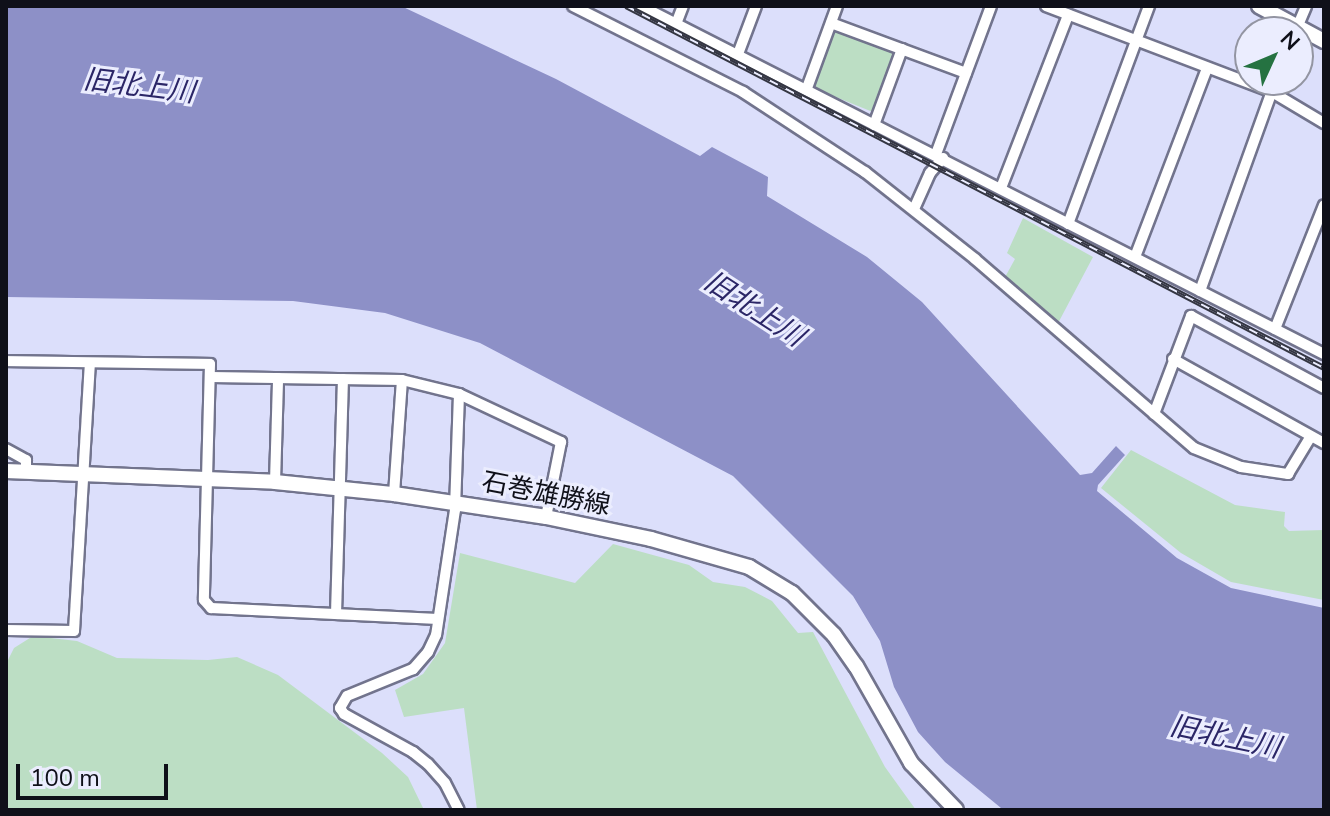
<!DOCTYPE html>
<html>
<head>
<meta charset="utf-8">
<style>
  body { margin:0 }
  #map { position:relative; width:1330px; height:816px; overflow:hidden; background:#dcdffb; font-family:"Nunito Sans","Noto Sans JP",sans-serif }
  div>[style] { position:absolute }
  .green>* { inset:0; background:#bcdec4; transform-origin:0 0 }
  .water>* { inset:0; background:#8d90c7 }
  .roads { filter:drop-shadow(2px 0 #72748d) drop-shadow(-2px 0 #72748d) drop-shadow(0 2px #72748d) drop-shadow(0 -2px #72748d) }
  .street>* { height:10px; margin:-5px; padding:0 5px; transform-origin:5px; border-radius:5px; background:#fff }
  .secondary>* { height:14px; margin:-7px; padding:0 7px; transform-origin:7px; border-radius:7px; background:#fff }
  .rail>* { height:6px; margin-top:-3px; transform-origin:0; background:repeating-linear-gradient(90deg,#ebedfe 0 9px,#343642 0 18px); box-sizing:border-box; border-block:2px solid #343642 }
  span { translate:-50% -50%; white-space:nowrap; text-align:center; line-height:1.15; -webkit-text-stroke:6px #ebedfe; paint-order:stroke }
  .street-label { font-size:26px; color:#0f1019 }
  .water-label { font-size:28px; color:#2b2667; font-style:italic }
  .frame { position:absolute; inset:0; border:8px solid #0f1019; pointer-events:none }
  .north { position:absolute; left:1234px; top:16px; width:80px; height:80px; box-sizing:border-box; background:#ebedfe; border:2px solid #9395a2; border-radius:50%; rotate:46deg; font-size:22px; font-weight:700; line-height:32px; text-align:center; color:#0f1019 }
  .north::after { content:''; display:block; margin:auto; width:28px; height:36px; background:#257241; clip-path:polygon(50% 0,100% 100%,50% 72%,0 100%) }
  .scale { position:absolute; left:16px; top:764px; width:152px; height:36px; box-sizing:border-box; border:4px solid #0f1019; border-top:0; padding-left:10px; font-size:24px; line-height:28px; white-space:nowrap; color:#0f1019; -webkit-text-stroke:6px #ebedfe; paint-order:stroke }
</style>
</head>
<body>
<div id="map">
  <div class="green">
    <i style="left:836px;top:27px;width:66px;height:65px;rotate:22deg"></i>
    <i style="clip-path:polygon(1023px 218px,1093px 257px,1056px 327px,1004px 279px,1015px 259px,1007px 253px)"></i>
    <i style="clip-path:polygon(1131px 450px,1235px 505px,1285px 512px,1284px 526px,1289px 531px,1324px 530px,1324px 600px,1231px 582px,1181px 553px,1101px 488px)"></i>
    <i style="clip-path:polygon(613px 544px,689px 565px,713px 582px,745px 587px,772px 601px,798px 633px,813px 632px,885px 767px,916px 810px,477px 810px,464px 708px,404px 717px,395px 690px,423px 674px,445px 643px,460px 553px,575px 583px)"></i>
    <i style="clip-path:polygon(33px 636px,77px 641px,117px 658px,208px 660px,237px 657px,278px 675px,382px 753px,408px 777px,424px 810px,6px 810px,6px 664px,14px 648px)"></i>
  </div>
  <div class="water">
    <i style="clip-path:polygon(6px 6px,401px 6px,556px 79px,700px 156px,712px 147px,768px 177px,767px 196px,867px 257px,922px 302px,1080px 475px,1092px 473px,1116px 446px,1125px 455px,1098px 485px,1097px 491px,1177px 558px,1231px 588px,1324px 608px,1324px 810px,1001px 808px,945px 762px,918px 732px,894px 687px,880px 641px,853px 596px,733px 476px,480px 343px,385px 313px,293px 301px,6px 297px)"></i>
  </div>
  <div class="roads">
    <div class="street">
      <i style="left:573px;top:6px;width:191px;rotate:26.8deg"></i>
      <i style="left:743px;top:92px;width:146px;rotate:33.3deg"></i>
      <i style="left:865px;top:172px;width:140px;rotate:38.3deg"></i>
      <i style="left:975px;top:259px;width:289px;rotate:40.8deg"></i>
      <i style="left:1194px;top:448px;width:51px;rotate:22deg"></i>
      <i style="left:1241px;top:467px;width:48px;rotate:8.5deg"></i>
      <i style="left:1288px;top:474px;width:44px;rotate:-58.8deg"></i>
      <i style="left:641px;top:6px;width:767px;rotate:27deg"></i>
      <i style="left:1046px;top:6px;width:242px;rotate:20.8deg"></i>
      <i style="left:1272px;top:92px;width:61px;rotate:30.8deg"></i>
      <i style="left:831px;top:23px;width:144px;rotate:20.3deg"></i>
      <i style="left:676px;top:24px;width:19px;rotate:-69deg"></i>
      <i style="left:1296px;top:30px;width:26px;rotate:-67deg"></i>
      <i style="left:738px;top:54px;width:51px;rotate:-69.4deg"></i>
      <i style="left:807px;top:88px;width:87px;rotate:-69.9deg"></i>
      <i style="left:874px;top:125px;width:81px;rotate:-69.8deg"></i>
      <i style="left:936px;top:154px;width:158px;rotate:-69.6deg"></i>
      <i style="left:1001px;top:188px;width:186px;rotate:-68.8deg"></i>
      <i style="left:914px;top:209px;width:39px;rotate:-66deg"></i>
      <i style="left:930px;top:173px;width:20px;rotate:-49deg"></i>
      <i style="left:1068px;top:224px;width:233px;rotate:-69.6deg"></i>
      <i style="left:1135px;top:257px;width:202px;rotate:-69.1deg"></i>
      <i style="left:1200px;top:291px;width:224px;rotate:-70.2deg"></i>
      <i style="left:1275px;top:329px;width:133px;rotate:-68.4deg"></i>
      <i style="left:1173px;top:359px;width:173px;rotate:29.1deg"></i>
      <i style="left:6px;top:361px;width:204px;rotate:0.8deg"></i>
      <i style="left:210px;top:364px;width:236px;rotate:91.5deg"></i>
      <i style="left:204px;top:600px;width:11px;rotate:49deg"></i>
      <i style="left:211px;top:608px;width:227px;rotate:2.8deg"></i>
      <i style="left:211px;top:377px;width:191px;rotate:0.9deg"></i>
      <i style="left:402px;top:380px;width:59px;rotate:13.8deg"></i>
      <i style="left:459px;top:394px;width:113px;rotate:25.2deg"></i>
      <i style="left:561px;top:442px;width:76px;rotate:101.3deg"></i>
      <i style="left:459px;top:394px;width:116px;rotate:92deg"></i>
      <i style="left:455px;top:510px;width:126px;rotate:98.6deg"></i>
      <i style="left:436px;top:635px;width:19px;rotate:115deg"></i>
      <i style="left:428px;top:652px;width:23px;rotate:131deg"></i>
      <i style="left:413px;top:669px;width:71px;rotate:157.8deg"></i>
      <i style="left:347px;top:696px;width:14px;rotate:120deg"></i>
      <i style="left:340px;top:708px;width:7px;rotate:56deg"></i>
      <i style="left:344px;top:714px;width:79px;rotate:28.8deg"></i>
      <i style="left:413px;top:752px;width:19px;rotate:39deg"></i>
      <i style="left:428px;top:764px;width:25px;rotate:48deg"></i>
      <i style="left:445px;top:783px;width:30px;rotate:63deg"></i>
      <i style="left:1154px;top:414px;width:105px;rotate:-69.3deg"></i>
      <i style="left:1191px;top:316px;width:151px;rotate:28.4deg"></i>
      <i style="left:6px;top:449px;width:23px;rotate:29deg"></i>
      <i style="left:26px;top:460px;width:13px;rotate:90deg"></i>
      <i style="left:275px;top:482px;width:104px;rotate:-88.3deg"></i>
      <i style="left:394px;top:494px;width:114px;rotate:-86deg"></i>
      <i style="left:336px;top:614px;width:235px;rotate:-88.3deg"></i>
      <i style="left:6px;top:630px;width:68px;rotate:0.8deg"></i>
      <i style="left:74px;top:631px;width:268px;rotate:-86.6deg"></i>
    </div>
    <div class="secondary">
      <i style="left:1259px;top:6px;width:74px;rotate:28.3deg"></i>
      <i style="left:6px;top:471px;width:269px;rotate:2.3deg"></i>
      <i style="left:275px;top:482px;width:120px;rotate:5.8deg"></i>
      <i style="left:394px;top:494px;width:154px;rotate:8.6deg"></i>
      <i style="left:546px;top:517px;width:107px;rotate:11.8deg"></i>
      <i style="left:651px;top:539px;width:102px;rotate:15.9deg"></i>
      <i style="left:749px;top:567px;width:50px;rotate:31.2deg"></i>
      <i style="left:792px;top:593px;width:59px;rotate:45deg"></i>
      <i style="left:834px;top:635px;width:38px;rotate:55deg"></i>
      <i style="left:856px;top:666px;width:112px;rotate:60.4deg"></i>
      <i style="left:911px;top:763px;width:65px;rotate:46.2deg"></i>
    </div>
  </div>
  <div class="rail">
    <i style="left:626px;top:6px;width:786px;rotate:27.41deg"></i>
  </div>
  <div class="street-label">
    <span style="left:546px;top:494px;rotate:11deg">石巻雄勝線</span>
  </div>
  <div class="water-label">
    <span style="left:139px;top:86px;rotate:7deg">旧北上川</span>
    <span style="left:754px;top:309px;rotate:33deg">旧北上川</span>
    <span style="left:1225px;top:737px;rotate:12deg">旧北上川</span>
  </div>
  <div class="frame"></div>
  <div class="north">N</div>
  <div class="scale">100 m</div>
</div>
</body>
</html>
